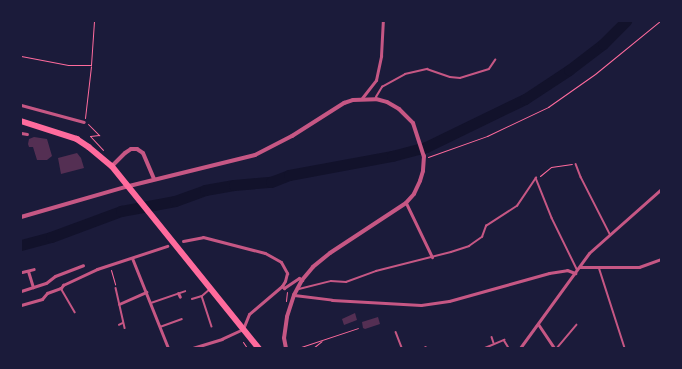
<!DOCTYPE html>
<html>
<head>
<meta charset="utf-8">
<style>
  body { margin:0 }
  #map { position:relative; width:682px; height:369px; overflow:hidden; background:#1b1b3a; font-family:"Asap Condensed",sans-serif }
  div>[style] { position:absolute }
  .river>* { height:11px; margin:-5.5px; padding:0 5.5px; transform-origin:5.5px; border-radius:5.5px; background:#12122b }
  .building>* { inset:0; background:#542f53 }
  .path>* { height:1px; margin:-0.5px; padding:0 0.5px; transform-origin:0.5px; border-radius:0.5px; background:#ff6b9d }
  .service>* { height:1.5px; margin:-0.75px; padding:0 0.75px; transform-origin:0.75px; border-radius:0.75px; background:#c65784 }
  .minor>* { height:3px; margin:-1.5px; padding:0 1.5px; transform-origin:1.5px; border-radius:1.5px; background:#c65784 }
  .tertiary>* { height:4px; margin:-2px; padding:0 2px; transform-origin:2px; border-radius:2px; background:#c65784 }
  .trunk>* { height:5.5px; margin:-2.75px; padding:0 2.75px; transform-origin:2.75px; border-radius:2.75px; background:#ff6b9d }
  span { translate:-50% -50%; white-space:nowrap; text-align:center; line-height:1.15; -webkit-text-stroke:3.5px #1b1b3a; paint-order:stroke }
  .frame { position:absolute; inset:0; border:22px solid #1b1b3a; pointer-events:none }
</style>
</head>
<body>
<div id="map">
  <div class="river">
    <i style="left:21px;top:245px;width:31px;rotate:-15deg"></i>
    <i style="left:51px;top:237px;width:75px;rotate:-20.4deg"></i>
    <i style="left:121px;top:211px;width:55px;rotate:-10.5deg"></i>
    <i style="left:175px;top:201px;width:32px;rotate:-20deg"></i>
    <i style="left:205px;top:190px;width:29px;rotate:-10deg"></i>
    <i style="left:234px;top:185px;width:37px;rotate:-5deg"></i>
    <i style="left:271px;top:182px;width:19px;rotate:-21deg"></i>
    <i style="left:289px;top:175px;width:105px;rotate:-10.5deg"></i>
    <i style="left:392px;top:156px;width:35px;rotate:-15deg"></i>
    <i style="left:426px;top:147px;width:110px;rotate:-25.9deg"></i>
    <i style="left:525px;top:99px;width:53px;rotate:-33.4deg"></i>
    <i style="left:569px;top:70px;width:43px;rotate:-37.4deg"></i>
    <i style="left:603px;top:44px;width:33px;rotate:-45deg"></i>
  </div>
  <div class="building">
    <i style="clip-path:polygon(34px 137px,47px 139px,52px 156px,47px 160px,37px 160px,33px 147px,29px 147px,28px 144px,29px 139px)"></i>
    <i style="clip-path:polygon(77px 153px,81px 158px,84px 168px,61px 174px,58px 158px)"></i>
    <i style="clip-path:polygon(355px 313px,357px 320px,344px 325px,342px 319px)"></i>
    <i style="clip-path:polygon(378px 317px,380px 324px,365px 329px,363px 328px,362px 322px)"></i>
  </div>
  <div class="path">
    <i style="left:21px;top:56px;width:48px;rotate:10.8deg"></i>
    <i style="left:68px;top:65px;width:23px"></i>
    <i style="left:91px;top:65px;width:44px;rotate:-86.1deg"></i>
    <i style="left:85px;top:118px;width:52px;rotate:-83.4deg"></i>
    <i style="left:88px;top:124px;width:16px;rotate:45deg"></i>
    <i style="left:99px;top:135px;width:9px;rotate:174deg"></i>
    <i style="left:90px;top:136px;width:19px;rotate:47deg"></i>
    <i style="left:428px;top:157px;width:63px;rotate:-19.6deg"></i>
    <i style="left:487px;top:136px;width:68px;rotate:-25.4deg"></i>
    <i style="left:548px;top:107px;width:57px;rotate:-35.1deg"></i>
    <i style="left:595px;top:74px;width:84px;rotate:-39.2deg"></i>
    <i style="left:540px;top:176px;width:14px;rotate:-39deg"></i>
    <i style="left:551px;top:167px;width:21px;rotate:-8deg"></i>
    <i style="left:111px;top:270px;width:15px;rotate:74deg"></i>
    <i style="left:286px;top:301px;width:9px;rotate:-84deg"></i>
    <i style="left:243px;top:342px;width:7px;rotate:56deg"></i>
    <i style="left:298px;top:348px;width:63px;rotate:-18.4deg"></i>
    <i style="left:313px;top:348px;width:11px;rotate:-38deg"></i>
  </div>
  <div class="service">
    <i style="left:376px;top:97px;width:12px;rotate:-59deg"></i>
    <i style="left:382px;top:87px;width:26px;rotate:-29deg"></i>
    <i style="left:405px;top:74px;width:23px;rotate:-13deg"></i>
    <i style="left:427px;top:69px;width:24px;rotate:19deg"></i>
    <i style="left:450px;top:77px;width:10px;rotate:6deg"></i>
    <i style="left:460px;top:78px;width:30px;rotate:-17deg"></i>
    <i style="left:489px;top:69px;width:11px;rotate:-56deg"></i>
    <i style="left:576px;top:164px;width:14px;rotate:69deg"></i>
    <i style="left:581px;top:177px;width:64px;rotate:63deg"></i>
    <i style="left:536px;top:178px;width:43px;rotate:68.2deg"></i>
    <i style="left:552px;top:218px;width:57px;rotate:63.9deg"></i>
    <i style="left:599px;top:267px;width:85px;rotate:72.2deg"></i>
    <i style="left:61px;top:288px;width:28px;rotate:60deg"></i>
    <i style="left:116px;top:288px;width:41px;rotate:77.3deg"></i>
    <i style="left:299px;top:289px;width:33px;rotate:-14deg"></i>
    <i style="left:331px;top:281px;width:15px;rotate:4deg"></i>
    <i style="left:346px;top:282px;width:32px;rotate:-20deg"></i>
    <i style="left:376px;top:271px;width:77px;rotate:-14.2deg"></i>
    <i style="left:451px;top:252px;width:19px;rotate:-18deg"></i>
    <i style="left:469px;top:246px;width:16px;rotate:-35deg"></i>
    <i style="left:482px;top:237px;width:12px;rotate:-70deg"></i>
    <i style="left:486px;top:226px;width:37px;rotate:-33deg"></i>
    <i style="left:517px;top:206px;width:34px;rotate:-56deg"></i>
    <i style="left:202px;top:296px;width:32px;rotate:72deg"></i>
    <i style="left:192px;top:299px;width:10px;rotate:-17deg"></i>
    <i style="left:202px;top:296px;width:9px;rotate:-41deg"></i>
    <i style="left:151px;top:303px;width:36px;rotate:-19deg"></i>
    <i style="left:119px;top:325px;width:4px;rotate:-27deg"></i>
    <i style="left:160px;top:327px;width:23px;rotate:-20deg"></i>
    <i style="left:396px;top:332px;width:17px;rotate:69deg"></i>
    <i style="left:492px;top:337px;width:6px;rotate:72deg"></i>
    <i style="left:485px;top:348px;width:21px;rotate:-23deg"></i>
    <i style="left:504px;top:340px;width:9px;rotate:58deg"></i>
    <i style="left:557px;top:348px;width:30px;rotate:-50deg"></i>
  </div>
  <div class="minor">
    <i style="left:362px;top:98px;width:23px;rotate:-52deg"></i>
    <i style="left:376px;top:80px;width:25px;rotate:-78deg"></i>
    <i style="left:381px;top:56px;width:35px;rotate:-87deg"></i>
    <i style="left:21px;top:105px;width:65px;rotate:15.1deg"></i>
    <i style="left:21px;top:133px;width:6px;rotate:9deg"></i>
    <i style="left:406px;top:203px;width:60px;rotate:64.3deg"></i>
    <i style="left:183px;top:241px;width:20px;rotate:-11deg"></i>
    <i style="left:203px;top:237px;width:64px;rotate:14.5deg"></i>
    <i style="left:265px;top:253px;width:18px;rotate:29deg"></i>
    <i style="left:281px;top:262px;width:13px;rotate:61deg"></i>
    <i style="left:287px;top:273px;width:8px;rotate:104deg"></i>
    <i style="left:285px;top:281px;width:6px;rotate:121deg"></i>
    <i style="left:282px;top:286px;width:43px;rotate:139.7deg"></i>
    <i style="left:249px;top:314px;width:16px;rotate:112deg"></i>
    <i style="left:243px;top:329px;width:23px;rotate:155deg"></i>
    <i style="left:222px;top:339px;width:30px;rotate:163deg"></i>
    <i style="left:132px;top:258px;width:97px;rotate:68.2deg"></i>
    <i style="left:580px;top:267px;width:59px"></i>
    <i style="left:639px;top:267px;width:23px;rotate:-20deg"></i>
    <i style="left:28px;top:271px;width:17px;rotate:73deg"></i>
    <i style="left:22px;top:272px;width:12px;rotate:-14deg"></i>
    <i style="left:282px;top:286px;width:3px;rotate:45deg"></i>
    <i style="left:284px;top:288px;width:18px;rotate:-34deg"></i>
    <i style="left:299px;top:278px;width:4px;rotate:34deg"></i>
    <i style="left:21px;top:291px;width:26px;rotate:-18deg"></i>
    <i style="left:46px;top:283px;width:11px;rotate:-38deg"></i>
    <i style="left:55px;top:276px;width:30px;rotate:-21deg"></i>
    <i style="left:178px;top:293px;width:4px;rotate:63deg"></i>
    <i style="left:294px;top:295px;width:38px;rotate:7deg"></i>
    <i style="left:332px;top:300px;width:89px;rotate:3.2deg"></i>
    <i style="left:421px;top:305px;width:28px;rotate:-8deg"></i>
    <i style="left:449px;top:301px;width:104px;rotate:-15.6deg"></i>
    <i style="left:549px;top:273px;width:18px;rotate:-9deg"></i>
    <i style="left:567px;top:270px;width:9px;rotate:21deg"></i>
    <i style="left:119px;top:304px;width:30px;rotate:-24deg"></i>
    <i style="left:21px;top:305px;width:22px;rotate:-16deg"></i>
    <i style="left:42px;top:299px;width:8px;rotate:-50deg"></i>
    <i style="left:47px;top:293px;width:15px;rotate:-20deg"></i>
    <i style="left:61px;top:288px;width:4px;rotate:-56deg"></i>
    <i style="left:63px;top:285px;width:38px;rotate:-25deg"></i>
    <i style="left:97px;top:269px;width:74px;rotate:-18.2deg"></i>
    <i style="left:538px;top:324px;width:29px;rotate:56deg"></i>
    <i style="left:425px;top:347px;width:1px;rotate:90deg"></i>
    <i style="left:520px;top:348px;width:117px;rotate:-54deg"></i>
    <i style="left:589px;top:253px;width:96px;rotate:-41.6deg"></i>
  </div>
  <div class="tertiary">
    <i style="left:112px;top:166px;width:18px;rotate:-45deg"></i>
    <i style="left:125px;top:153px;width:7px;rotate:-34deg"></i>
    <i style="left:131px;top:149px;width:6px"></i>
    <i style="left:137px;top:149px;width:7px;rotate:34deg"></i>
    <i style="left:143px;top:153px;width:28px;rotate:67deg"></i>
    <i style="left:21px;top:217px;width:108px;rotate:-16.1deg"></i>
    <i style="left:125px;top:187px;width:134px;rotate:-13.8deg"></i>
    <i style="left:255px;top:155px;width:42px;rotate:-27.2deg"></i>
    <i style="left:292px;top:136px;width:62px;rotate:-32.4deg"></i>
    <i style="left:344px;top:103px;width:9px;rotate:-18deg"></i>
    <i style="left:353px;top:100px;width:23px;rotate:-2deg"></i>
    <i style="left:376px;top:99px;width:11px;rotate:15deg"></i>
    <i style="left:387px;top:102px;width:14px;rotate:30deg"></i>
    <i style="left:399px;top:109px;width:20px;rotate:45deg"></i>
    <i style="left:413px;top:123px;width:35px;rotate:72deg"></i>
    <i style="left:424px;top:156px;width:15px;rotate:94deg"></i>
    <i style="left:423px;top:171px;width:10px;rotate:107deg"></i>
    <i style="left:420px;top:181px;width:14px;rotate:115deg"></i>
    <i style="left:414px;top:194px;width:12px;rotate:132deg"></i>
    <i style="left:406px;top:203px;width:91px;rotate:146.7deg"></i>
    <i style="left:330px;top:253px;width:22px;rotate:141deg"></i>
    <i style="left:313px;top:267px;width:17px;rotate:130deg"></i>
    <i style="left:302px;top:280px;width:17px;rotate:118deg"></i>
    <i style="left:294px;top:295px;width:23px;rotate:108deg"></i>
    <i style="left:287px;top:317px;width:21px;rotate:98deg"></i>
    <i style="left:284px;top:338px;width:10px;rotate:79deg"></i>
  </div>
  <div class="trunk">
    <i style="left:21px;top:121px;width:59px;rotate:17.8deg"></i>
    <i style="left:77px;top:139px;width:14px;rotate:34deg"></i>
    <i style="left:89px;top:147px;width:30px;rotate:40deg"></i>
    <i style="left:112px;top:166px;width:234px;rotate:51.1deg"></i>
  </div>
  <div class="frame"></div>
</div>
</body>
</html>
